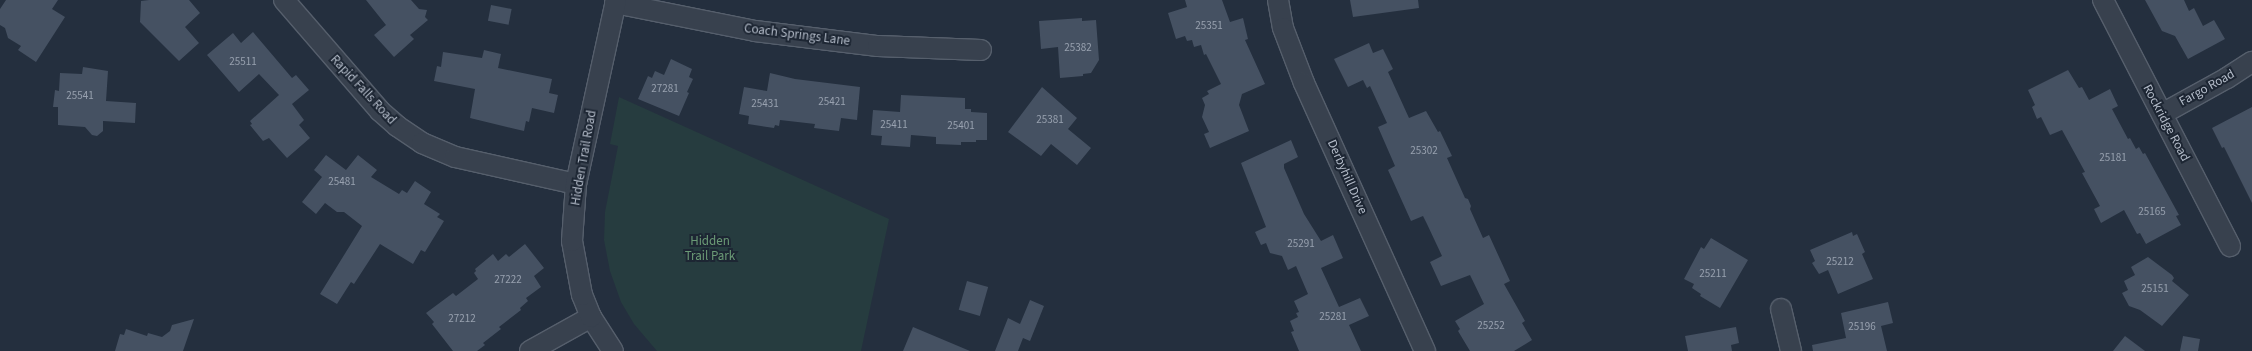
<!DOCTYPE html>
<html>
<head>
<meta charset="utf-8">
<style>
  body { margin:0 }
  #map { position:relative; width:2252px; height:351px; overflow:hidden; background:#242f3e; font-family:"Source Sans 3",sans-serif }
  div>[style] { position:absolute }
  .green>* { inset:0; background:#263c3f }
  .building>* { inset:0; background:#455162; transform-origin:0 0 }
  .roads { filter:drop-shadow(1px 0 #565f6c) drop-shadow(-1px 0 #565f6c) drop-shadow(0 1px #565f6c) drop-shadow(0 -1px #565f6c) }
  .minor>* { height:20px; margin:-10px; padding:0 10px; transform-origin:10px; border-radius:10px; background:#38414e }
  span { translate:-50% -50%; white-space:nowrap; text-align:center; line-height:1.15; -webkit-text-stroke:4px #1d2633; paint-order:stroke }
  .number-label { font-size:11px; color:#98a1af }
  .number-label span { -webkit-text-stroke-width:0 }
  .street-label { font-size:13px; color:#b4bcc9 }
  .park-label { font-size:13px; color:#6b9a76 }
</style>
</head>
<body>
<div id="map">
  <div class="green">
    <i style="clip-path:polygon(619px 97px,889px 219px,861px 351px,657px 351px,634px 324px,621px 302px,610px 271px,604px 240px,605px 212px,618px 146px,610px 144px)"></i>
  </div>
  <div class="building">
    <i style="clip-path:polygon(6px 0,58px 0,52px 9px,65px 17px,36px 62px,18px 50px,21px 46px,8px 38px,5px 28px,0 25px,0 9px)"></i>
    <i style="clip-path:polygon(149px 0,189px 0,200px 13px,185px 27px,199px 43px,179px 61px,140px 22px,141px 1px)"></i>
    <i style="clip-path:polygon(366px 0,411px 0,419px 9px,427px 10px,425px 17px,428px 20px,410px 35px,414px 39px,394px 57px,374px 35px,386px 25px)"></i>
    <i style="clip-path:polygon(1185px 0,1222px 0,1230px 22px,1243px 18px,1248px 39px,1245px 40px,1265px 84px,1242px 94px,1239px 105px,1249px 131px,1210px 148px,1204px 134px,1209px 132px,1202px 117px,1205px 105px,1202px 98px,1209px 94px,1207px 91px,1221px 84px,1206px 54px,1204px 55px,1201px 45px,1194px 47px,1192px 40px,1187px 41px,1185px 36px,1176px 39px,1168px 13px,1187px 7px)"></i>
    <i style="clip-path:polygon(1350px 0,1418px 0,1419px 8px,1353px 17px)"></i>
    <i style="clip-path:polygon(2145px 0,2184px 0,2189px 11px,2194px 8px,2203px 26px,2214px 20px,2225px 39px,2188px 59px,2175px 36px,2162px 31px)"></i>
    <i style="left:491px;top:5px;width:21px;height:16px;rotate:11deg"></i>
    <i style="clip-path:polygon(1082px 18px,1082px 21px,1096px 20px,1099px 60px,1091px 73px,1083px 74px,1083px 76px,1060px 78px,1058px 47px,1041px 49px,1039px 21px)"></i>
    <i style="clip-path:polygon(253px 32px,292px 78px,296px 75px,309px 90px,292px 104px,304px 120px,299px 125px,310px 138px,287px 158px,269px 138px,263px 141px,250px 125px,252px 124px,250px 121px,279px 95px,259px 74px,239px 92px,207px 55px,233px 33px,241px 43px)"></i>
    <i style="clip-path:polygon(1369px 43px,1373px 53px,1383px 49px,1393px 69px,1388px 72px,1409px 118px,1426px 111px,1438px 132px,1440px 131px,1452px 156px,1447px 158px,1465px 198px,1468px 199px,1471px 206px,1470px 209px,1483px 238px,1489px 235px,1510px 281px,1504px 284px,1525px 321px,1522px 323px,1532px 340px,1514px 351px,1470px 351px,1458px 331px,1460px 329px,1455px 321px,1484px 304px,1470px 275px,1441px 286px,1430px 262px,1442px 256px,1427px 224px,1423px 216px,1411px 221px,1388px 170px,1395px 166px,1378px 127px,1387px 123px,1370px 86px,1367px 88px,1363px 80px,1348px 87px,1334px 59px)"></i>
    <i style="clip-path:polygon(484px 50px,501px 54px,498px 68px,552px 79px,549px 93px,558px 95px,554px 113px,532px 108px,529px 122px,526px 121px,524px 131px,470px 118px,475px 89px,434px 81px,437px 66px,441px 67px,443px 52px,482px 58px)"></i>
    <i style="clip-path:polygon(671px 59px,692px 69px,689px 77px,693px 79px,687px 92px,689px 93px,679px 116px,638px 99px,648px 76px,652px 78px,655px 71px,664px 75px)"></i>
    <i style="clip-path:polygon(83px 67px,108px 71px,106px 101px,136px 103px,135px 123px,103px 121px,103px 131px,97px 136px,92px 135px,85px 127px,58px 125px,58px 107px,53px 107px,55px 90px,59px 91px,60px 73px,82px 74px)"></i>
    <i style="clip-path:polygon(2068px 70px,2079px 88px,2082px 87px,2089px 100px,2110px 89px,2118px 106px,2112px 109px,2128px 139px,2130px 138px,2136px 149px,2139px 147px,2143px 154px,2145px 153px,2179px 215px,2176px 216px,2181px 225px,2146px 244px,2140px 233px,2137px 234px,2124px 210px,2101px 223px,2094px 209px,2100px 206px,2082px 173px,2085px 172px,2062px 130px,2050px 135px,2041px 117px,2037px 119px,2032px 107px,2035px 105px,2028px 90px)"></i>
    <i style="clip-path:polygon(770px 73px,795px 79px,860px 87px,857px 120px,841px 118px,839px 131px,814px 128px,815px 124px,780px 120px,779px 126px,775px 125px,774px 128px,748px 124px,749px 116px,739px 114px,744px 87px,767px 91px)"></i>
    <i style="clip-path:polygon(1042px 87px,1077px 118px,1068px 129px,1091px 148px,1077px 165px,1051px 144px,1041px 156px,1008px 132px)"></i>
    <i style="clip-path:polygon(901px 95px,965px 98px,965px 109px,971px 109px,971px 112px,987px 113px,987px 140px,976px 140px,976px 142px,961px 142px,961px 145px,936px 144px,936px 137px,911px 135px,910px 147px,881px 145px,882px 136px,871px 135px,873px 110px,900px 112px)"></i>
    <i style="clip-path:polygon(2252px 107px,2252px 203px,2224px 147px,2222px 148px,2212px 128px)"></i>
    <i style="clip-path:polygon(1291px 140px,1298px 157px,1284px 164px,1284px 168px,1304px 214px,1321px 241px,1333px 235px,1343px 258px,1321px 268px,1339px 307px,1360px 298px,1369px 316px,1349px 325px,1361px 351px,1299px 351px,1291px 332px,1294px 331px,1290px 321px,1298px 317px,1296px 313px,1299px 312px,1294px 301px,1308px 294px,1296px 266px,1288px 270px,1282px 256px,1270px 253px,1266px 243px,1261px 245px,1255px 232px,1266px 227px,1241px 163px)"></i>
    <i style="clip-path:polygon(326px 155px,346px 170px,358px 155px,377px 170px,371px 177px,399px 194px,402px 190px,407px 193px,415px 181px,431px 192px,424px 204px,440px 214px,437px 217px,444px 221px,425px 252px,421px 250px,413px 264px,380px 244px,354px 284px,351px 282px,337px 304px,320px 294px,362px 226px,344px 212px,337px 212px,325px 203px,316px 214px,302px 202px,322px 177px,314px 170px)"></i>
    <i style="clip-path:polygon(1852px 232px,1853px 236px,1857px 234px,1865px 252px,1862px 254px,1873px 279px,1838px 294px,1828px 270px,1819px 274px,1812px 263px,1815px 261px,1810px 250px)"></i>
    <i style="clip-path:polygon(1711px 238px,1748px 260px,1720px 308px,1700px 296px,1701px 294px,1692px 288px,1694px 284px,1684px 279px,1701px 247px,1704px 249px)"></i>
    <i style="clip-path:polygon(525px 244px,544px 268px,534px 276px,541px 287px,526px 298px,528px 301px,520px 308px,521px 310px,499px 327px,501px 329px,483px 343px,485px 345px,477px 351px,453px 351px,432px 324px,434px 322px,426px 313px,453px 293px,456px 296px,478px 279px,474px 273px,476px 271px,475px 269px,493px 254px,498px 261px,506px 254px,509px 257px)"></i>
    <i style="clip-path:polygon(2148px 257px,2172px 275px,2174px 278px,2172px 281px,2189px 295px,2162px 326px,2140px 310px,2129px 306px,2122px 293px,2128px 290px,2124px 281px,2135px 275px,2131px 267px)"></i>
    <i style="left:967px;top:281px;width:22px;height:30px;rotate:16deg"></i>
    <i style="clip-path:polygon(1030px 300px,1044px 306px,1030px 341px,1023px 338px,1018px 351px,995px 351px,1008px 318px,1020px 324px)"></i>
    <i style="clip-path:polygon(1888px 302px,1893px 323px,1881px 326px,1887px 351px,1813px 351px,1812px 345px,1846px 338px,1841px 313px)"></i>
    <i style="clip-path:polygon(194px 319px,183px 351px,115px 351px,120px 334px,124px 335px,126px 329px,147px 336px,148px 333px,162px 337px,170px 331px,172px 325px)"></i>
    <i style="clip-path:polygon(913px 327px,970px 351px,903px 351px)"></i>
    <i style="clip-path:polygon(1736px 327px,1739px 343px,1731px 345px,1732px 351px,1688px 351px,1685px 336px)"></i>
    <i style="clip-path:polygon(2125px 336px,2145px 351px,2113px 351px)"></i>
    <i style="clip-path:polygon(2183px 336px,2200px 339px,2198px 351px,2180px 351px)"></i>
  </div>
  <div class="roads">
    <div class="minor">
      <i style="left:284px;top:0;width:147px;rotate:49.1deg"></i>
      <i style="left:380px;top:111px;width:23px;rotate:41deg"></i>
      <i style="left:397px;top:126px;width:30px;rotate:34deg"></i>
      <i style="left:422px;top:143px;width:36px;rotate:23deg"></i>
      <i style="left:455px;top:157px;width:124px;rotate:12.6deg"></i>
      <i style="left:1278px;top:0;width:28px;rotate:80deg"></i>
      <i style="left:1283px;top:28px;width:59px;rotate:69.1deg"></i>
      <i style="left:1304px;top:83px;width:294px;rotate:65.7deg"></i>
      <i style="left:2103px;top:0;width:277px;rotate:62.7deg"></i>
      <i style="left:615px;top:3px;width:143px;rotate:11.3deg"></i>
      <i style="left:755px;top:31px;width:124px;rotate:7deg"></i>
      <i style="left:878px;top:46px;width:103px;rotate:2.2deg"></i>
      <i style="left:2162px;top:114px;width:74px;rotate:-29deg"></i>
      <i style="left:2227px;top:78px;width:30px;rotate:-33deg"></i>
      <i style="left:1781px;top:309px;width:43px;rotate:76.6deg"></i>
      <i style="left:591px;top:317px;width:40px;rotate:57.1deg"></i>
      <i style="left:530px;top:351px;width:70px;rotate:-29.1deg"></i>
      <i style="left:591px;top:317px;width:24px;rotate:-112deg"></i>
      <i style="left:582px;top:295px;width:55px;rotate:-100.5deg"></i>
      <i style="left:572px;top:241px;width:57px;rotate:-86deg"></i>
      <i style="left:576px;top:184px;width:188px;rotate:-77.7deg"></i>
    </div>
  </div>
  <div class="number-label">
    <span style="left:1209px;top:26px">25351</span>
    <span style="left:1078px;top:48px">25382</span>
    <span style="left:243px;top:62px">25511</span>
    <span style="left:665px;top:89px">27281</span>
    <span style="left:80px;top:96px">25541</span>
    <span style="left:832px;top:102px">25421</span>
    <span style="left:765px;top:104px">25431</span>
    <span style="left:1050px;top:120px">25381</span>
    <span style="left:894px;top:125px">25411</span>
    <span style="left:961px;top:126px">25401</span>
    <span style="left:1424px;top:151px">25302</span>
    <span style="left:2113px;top:158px">25181</span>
    <span style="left:342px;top:182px">25481</span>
    <span style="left:2152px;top:212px">25165</span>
    <span style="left:1301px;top:244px">25291</span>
    <span style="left:1840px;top:262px">25212</span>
    <span style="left:1713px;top:274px">25211</span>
    <span style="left:508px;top:280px">27222</span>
    <span style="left:2155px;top:289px">25151</span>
    <span style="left:1333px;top:317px">25281</span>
    <span style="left:462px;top:319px">27212</span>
    <span style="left:1491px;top:326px">25252</span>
    <span style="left:1862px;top:327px">25196</span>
  </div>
  <div class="street-label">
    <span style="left:797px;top:35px;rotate:7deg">Coach Springs Lane</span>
    <span style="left:2207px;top:88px;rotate:-29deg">Fargo Road</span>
    <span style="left:363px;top:90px;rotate:47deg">Rapid Falls Road</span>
    <span style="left:2166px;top:123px;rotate:62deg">Rockridge Road</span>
    <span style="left:584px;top:158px;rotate:-80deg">Hidden Trail Road</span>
    <span style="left:1347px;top:177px;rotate:66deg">Derbyhill Drive</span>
  </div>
  <div class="park-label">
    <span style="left:710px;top:249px">Hidden<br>Trail Park</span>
  </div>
</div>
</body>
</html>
